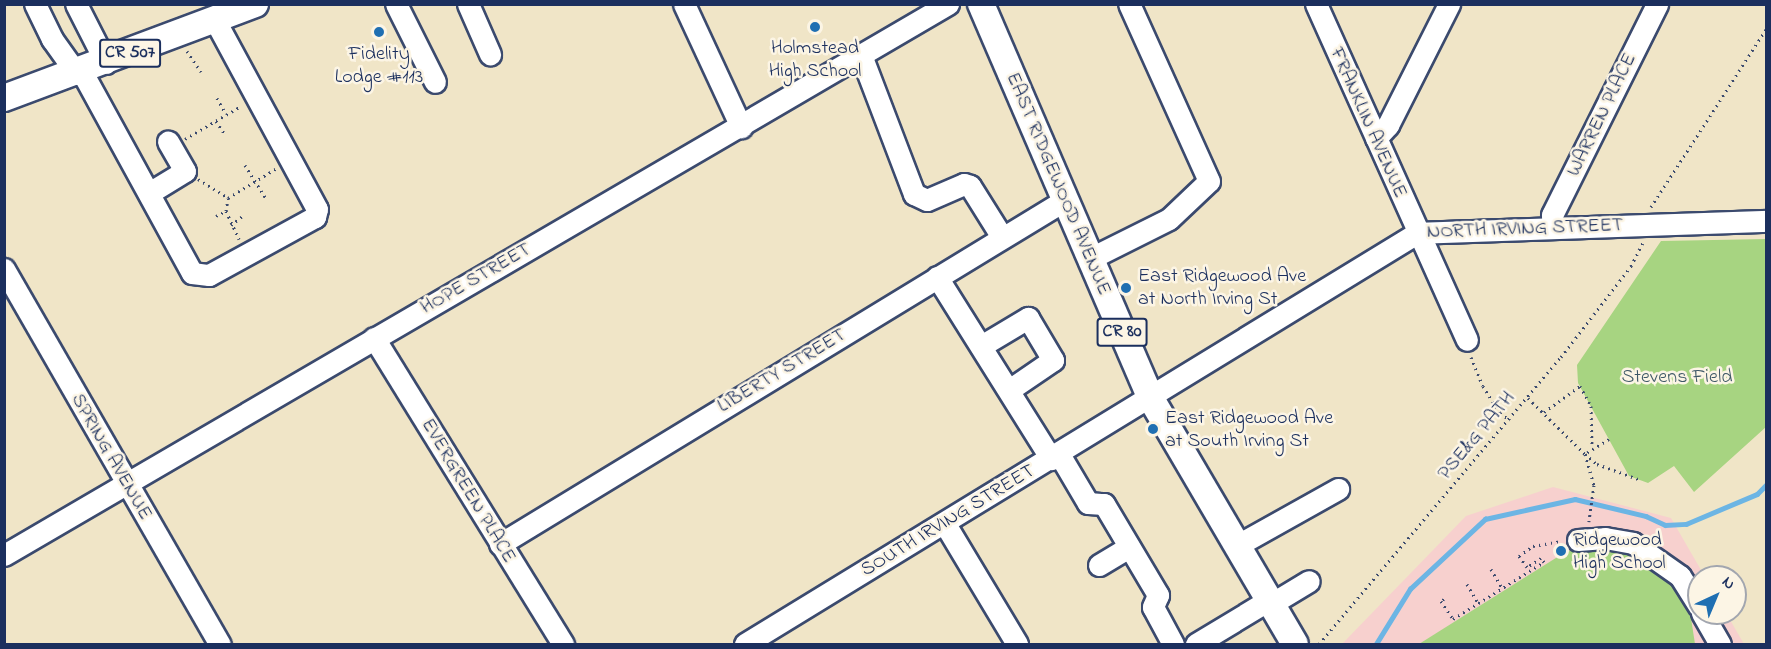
<!DOCTYPE html>
<html>
<head>
<meta charset="utf-8">
<style>
  body { margin:0 }
  #map { position:relative; width:1771px; height:649px; overflow:hidden; background:#f0e5c7; font-family:"Indie Flower",sans-serif }
  div>[style] { position:absolute }
  .built>* { inset:0; background:#f7d0ce }
  .green>* { inset:0; background:#a7d481 }
  .stream>* { height:4.5px; margin:-2.25px; padding:0 2.25px; transform-origin:2.25px; border-radius:2.25px; background:#6cb5e4 }
  .path>* { height:3px; margin-top:-1.5px; transform-origin:0; background:repeating-linear-gradient(90deg,#3b4a6e 0 1.5px,transparent 0 6px) }
  .roads { filter:drop-shadow(2px 0 #3b4a6e) drop-shadow(-2px 0 #3b4a6e) drop-shadow(0 2px #3b4a6e) drop-shadow(0 -2px #3b4a6e) }
  .minor>* { height:21px; margin:-10.5px; padding:0 10.5px; transform-origin:10.5px; border-radius:10.5px; background:#fff }
  .major>* { height:26px; margin:-13px; padding:0 13px; transform-origin:13px; border-radius:13px; background:#fff }
  .dots>* { width:16px; height:16px; translate:-50% -50%; box-sizing:border-box; border:3px solid #fcf5e5; border-radius:50% }
  span { translate:-50% -50%; white-space:nowrap; text-align:center; line-height:1.15; -webkit-text-stroke:5px #fcf5e5; paint-order:stroke }
  .shield-label span { padding:2px 4px; background:#fcf5e5; border:2px solid; border-radius:4px; -webkit-text-stroke-width:0 }
  .shield-label { font-size:18px; color:#1b2f5e; font-weight:700 }
  .poi-label { font-size:20px; color:#1b2f5e }
  .left { translate:0 -50%; text-align:left }
  .street-label { font-size:20px; color:#1b2f5e }
  .park-label { font-size:20px; color:#3e5867 }
  .frame { position:absolute; inset:0; border:6px solid #1b2f5e; pointer-events:none }
  .north { position:absolute; left:1687px; top:565px; width:60px; height:60px; box-sizing:border-box; background:#fcf5e5; border:2px solid #a2a6af; border-radius:50%; rotate:44deg; font-size:16px; font-weight:700; line-height:24px; text-align:center; color:#1b2f5e }
  .north::after { content:''; display:block; margin:auto; width:21px; height:27px; background:#1f6fb2; clip-path:polygon(50% 0,100% 100%,50% 72%,0 100%) }
</style>
</head>
<body>
<div id="map">
  <div class="built">
    <i style="clip-path:polygon(1553px 487px,1671px 518px,1705px 577px,1699px 577px,1699px 613px,1726px 613px,1744px 644px,1342px 644px,1466px 516px)"></i>
  </div>
  <div class="green">
    <i style="clip-path:polygon(1766px 239px,1766px 427px,1694px 492px,1674px 466px,1648px 483px,1629px 476px,1578px 383px,1577px 365px,1661px 241px)"></i>
    <i style="clip-path:polygon(1619px 546px,1665px 570px,1689px 605px,1695px 644px,1419px 644px,1567px 551px)"></i>
  </div>
  <div class="stream">
    <i style="left:1376px;top:644px;width:65px;rotate:-58.3deg"></i>
    <i style="left:1410px;top:589px;width:103px;rotate:-43deg"></i>
    <i style="left:1485px;top:519px;width:92px;rotate:-12.5deg"></i>
    <i style="left:1575px;top:499px;width:73px;rotate:13.5deg"></i>
    <i style="left:1646px;top:516px;width:21px;rotate:25deg"></i>
    <i style="left:1665px;top:525px;width:21px;rotate:-3deg"></i>
    <i style="left:1686px;top:524px;width:77px;rotate:-22.9deg"></i>
    <i style="left:1757px;top:494px;width:13px;rotate:-45deg"></i>
  </div>
  <div class="path">
    <i style="left:187px;top:51px;width:25px;rotate:56deg"></i>
    <i style="left:217px;top:98px;width:18px;rotate:61deg"></i>
    <i style="left:216px;top:121px;width:14px;rotate:56deg"></i>
    <i style="left:185px;top:139px;width:65px;rotate:-30.5deg"></i>
    <i style="left:245px;top:165px;width:38px;rotate:58deg"></i>
    <i style="left:198px;top:179px;width:36px;rotate:32deg"></i>
    <i style="left:228px;top:198px;width:57px;rotate:-31.5deg"></i>
    <i style="left:1651px;top:207px;width:212px;rotate:-57.1deg"></i>
    <i style="left:226px;top:211px;width:31px;rotate:65deg"></i>
    <i style="left:216px;top:216px;width:11px;rotate:-27deg"></i>
    <i style="left:226px;top:211px;width:13px;rotate:-81deg"></i>
    <i style="left:231px;top:225px;width:16px;rotate:-38deg"></i>
    <i style="left:1471px;top:357px;width:31px;rotate:68deg"></i>
    <i style="left:1483px;top:386px;width:32px;rotate:58deg"></i>
    <i style="left:1500px;top:413px;width:12px;rotate:35deg"></i>
    <i style="left:1528px;top:398px;width:80px;rotate:44.5deg"></i>
    <i style="left:1585px;top:454px;width:32px;rotate:74deg"></i>
    <i style="left:1594px;top:485px;width:37px;rotate:98deg"></i>
    <i style="left:1544px;top:412px;width:44px;rotate:-35.8deg"></i>
    <i style="left:1580px;top:386px;width:23px;rotate:61deg"></i>
    <i style="left:1591px;top:406px;width:42px;rotate:88.6deg"></i>
    <i style="left:1609px;top:439px;width:28px;rotate:148deg"></i>
    <i style="left:1585px;top:454px;width:16px;rotate:40deg"></i>
    <i style="left:1597px;top:464px;width:44px;rotate:20.1deg"></i>
    <i style="left:1491px;top:569px;width:22px;rotate:60deg"></i>
    <i style="left:1467px;top:584px;width:22px;rotate:60deg"></i>
    <i style="left:1444px;top:599px;width:4px;rotate:146deg"></i>
    <i style="left:1441px;top:601px;width:22px;rotate:56deg"></i>
    <i style="left:1453px;top:619px;width:107px;rotate:-32.1deg"></i>
    <i style="left:1544px;top:562px;width:5px;rotate:-127deg"></i>
    <i style="left:1541px;top:558px;width:17px;rotate:147deg"></i>
    <i style="left:1527px;top:567px;width:14px;rotate:-126deg"></i>
    <i style="left:1519px;top:556px;width:17px;rotate:-36deg"></i>
    <i style="left:1533px;top:546px;width:28px;rotate:-10deg"></i>
    <i style="left:1319px;top:644px;width:375px;rotate:-49.9deg"></i>
    <i style="left:1561px;top:357px;width:115px;rotate:-52.4deg"></i>
    <i style="left:1631px;top:266px;width:27px;rotate:-63deg"></i>
  </div>
  <div class="roads">
    <div class="minor">
      <i style="left:35px;top:4px;width:39px;rotate:64deg"></i>
      <i style="left:52px;top:39px;width:43px;rotate:54.5deg"></i>
      <i style="left:76px;top:4px;width:66px;rotate:63deg"></i>
      <i style="left:396px;top:4px;width:87px;rotate:63.4deg"></i>
      <i style="left:468px;top:4px;width:55px;rotate:66.3deg"></i>
      <i style="left:684px;top:4px;width:136px;rotate:65.1deg"></i>
      <i style="left:1316px;top:4px;width:368px;rotate:65.8deg"></i>
      <i style="left:861px;top:55px;width:149px;rotate:69.1deg"></i>
      <i style="left:914px;top:194px;width:14px;rotate:25deg"></i>
      <i style="left:927px;top:200px;width:40px;rotate:-23.4deg"></i>
      <i style="left:964px;top:184px;width:6px;rotate:18deg"></i>
      <i style="left:970px;top:186px;width:60px;rotate:57.9deg"></i>
      <i style="left:82px;top:72px;width:229px;rotate:61.3deg"></i>
      <i style="left:192px;top:273px;width:17px;rotate:7deg"></i>
      <i style="left:209px;top:275px;width:121px;rotate:-28.7deg"></i>
      <i style="left:315px;top:217px;width:8px;rotate:-76deg"></i>
      <i style="left:317px;top:209px;width:215px;rotate:-118.4deg"></i>
      <i style="left:1376px;top:138px;width:18px;rotate:-47deg"></i>
      <i style="left:1388px;top:125px;width:136px;rotate:-63.2deg"></i>
      <i style="left:149px;top:193px;width:42px;rotate:-31.4deg"></i>
      <i style="left:185px;top:171px;width:34px;rotate:-120deg"></i>
      <i style="left:1553px;top:227px;width:12px;rotate:-95deg"></i>
      <i style="left:1552px;top:215px;width:236px;rotate:-63.5deg"></i>
      <i style="left:1091px;top:258px;width:87px;rotate:-26.6deg"></i>
      <i style="left:1169px;top:219px;width:55px;rotate:-43.5deg"></i>
      <i style="left:1209px;top:181px;width:194px;rotate:-114.3deg"></i>
      <i style="left:4px;top:269px;width:433px;rotate:60.1deg"></i>
      <i style="left:937px;top:277px;width:215px;rotate:57.9deg"></i>
      <i style="left:374px;top:338px;width:360px;rotate:58.3deg"></i>
      <i style="left:981px;top:346px;width:55px;rotate:-30.8deg"></i>
      <i style="left:1028px;top:318px;width:49px;rotate:59.2deg"></i>
      <i style="left:1053px;top:360px;width:53px;rotate:145.7deg"></i>
      <i style="left:1059px;top:454px;width:57px;rotate:59.4deg"></i>
      <i style="left:1088px;top:503px;width:16px;rotate:4deg"></i>
      <i style="left:1104px;top:504px;width:106px;rotate:59.3deg"></i>
      <i style="left:1158px;top:595px;width:13px;rotate:113deg"></i>
      <i style="left:1153px;top:607px;width:42px;rotate:61.6deg"></i>
      <i style="left:945px;top:524px;width:140px;rotate:59deg"></i>
      <i style="left:1578px;top:540px;width:27px;rotate:-4deg"></i>
      <i style="left:1605px;top:538px;width:28px;rotate:10deg"></i>
      <i style="left:1633px;top:543px;width:57px;rotate:35.1deg"></i>
      <i style="left:1680px;top:576px;width:36px;rotate:58deg"></i>
      <i style="left:500px;top:544px;width:661px;rotate:-31.34deg"></i>
      <i style="left:1236px;top:546px;width:117px;rotate:-29.2deg"></i>
      <i style="left:4px;top:555px;width:1093px;rotate:-30.27deg"></i>
      <i style="left:1099px;top:565px;width:35px;rotate:-31deg"></i>
      <i style="left:1271px;top:604px;width:44px;rotate:-31.2deg"></i>
      <i style="left:1702px;top:613px;width:36px;rotate:60deg"></i>
      <i style="left:745px;top:644px;width:788px;rotate:-31.45deg"></i>
      <i style="left:1417px;top:233px;width:349px;rotate:-2deg"></i>
      <i style="left:1196px;top:644px;width:85px;rotate:-31.1deg"></i>
    </div>
    <div class="major">
      <i style="left:981px;top:4px;width:428px;rotate:66.7deg"></i>
      <i style="left:1150px;top:397px;width:286px;rotate:59.6deg"></i>
      <i style="left:4px;top:98px;width:268px;rotate:-20.5deg"></i>
    </div>
  </div>
  <div class="dots">
    <i style="left:815px;top:27px;background:#1f6fb2"></i>
    <i style="left:379px;top:32px;background:#1f6fb2"></i>
    <i style="left:1126px;top:288px;background:#1f6fb2"></i>
    <i style="left:1153px;top:429px;background:#1f6fb2"></i>
    <i style="left:1561px;top:551px;background:#1f6fb2"></i>
  </div>
  <div class="shield-label">
    <span style="left:130px;top:53px">CR 507</span>
    <span style="left:1122px;top:332px">CR 80</span>
  </div>
  <div class="poi-label">
    <span style="left:815px;top:60px">Holmstead<br>High School</span>
    <span style="left:379px;top:66px">Fidelity<br>Lodge #113</span>
    <span class="left" style="left:1138px;top:288px">East Ridgewood Ave<br>at North Irving St</span>
    <span class="left" style="left:1165px;top:430px">East Ridgewood Ave<br>at South Irving St</span>
    <span class="left" style="left:1573px;top:552px">Ridgewood<br>High School</span>
  </div>
  <div class="street-label">
    <span style="left:1602px;top:115px;rotate:-64deg">WARREN PLACE</span>
    <span style="left:1368px;top:123px;rotate:66deg">FRANKLIN AVENUE</span>
    <span style="left:1058px;top:184px;rotate:67deg">EAST RIDGEWOOD AVENUE</span>
    <span style="left:1525px;top:229px;rotate:-2deg">NORTH IRVING STREET</span>
    <span style="left:476px;top:279px;rotate:-30deg">HOPE STREET</span>
    <span style="left:782px;top:371px;rotate:-31deg">LIBERTY STREET</span>
    <span style="left:1477px;top:436px;rotate:-50deg">PSE&amp;G PATH</span>
    <span style="left:111px;top:457px;rotate:60deg">SPRING AVENUE</span>
    <span style="left:468px;top:491px;rotate:59deg">EVERGREEN PLACE</span>
    <span style="left:948px;top:521px;rotate:-31deg">SOUTH IRVING STREET</span>
  </div>
  <div class="park-label">
    <span style="left:1677px;top:377px">Stevens Field</span>
  </div>
  <div class="frame"></div>
  <div class="north">N</div>
</div>
</body>
</html>
